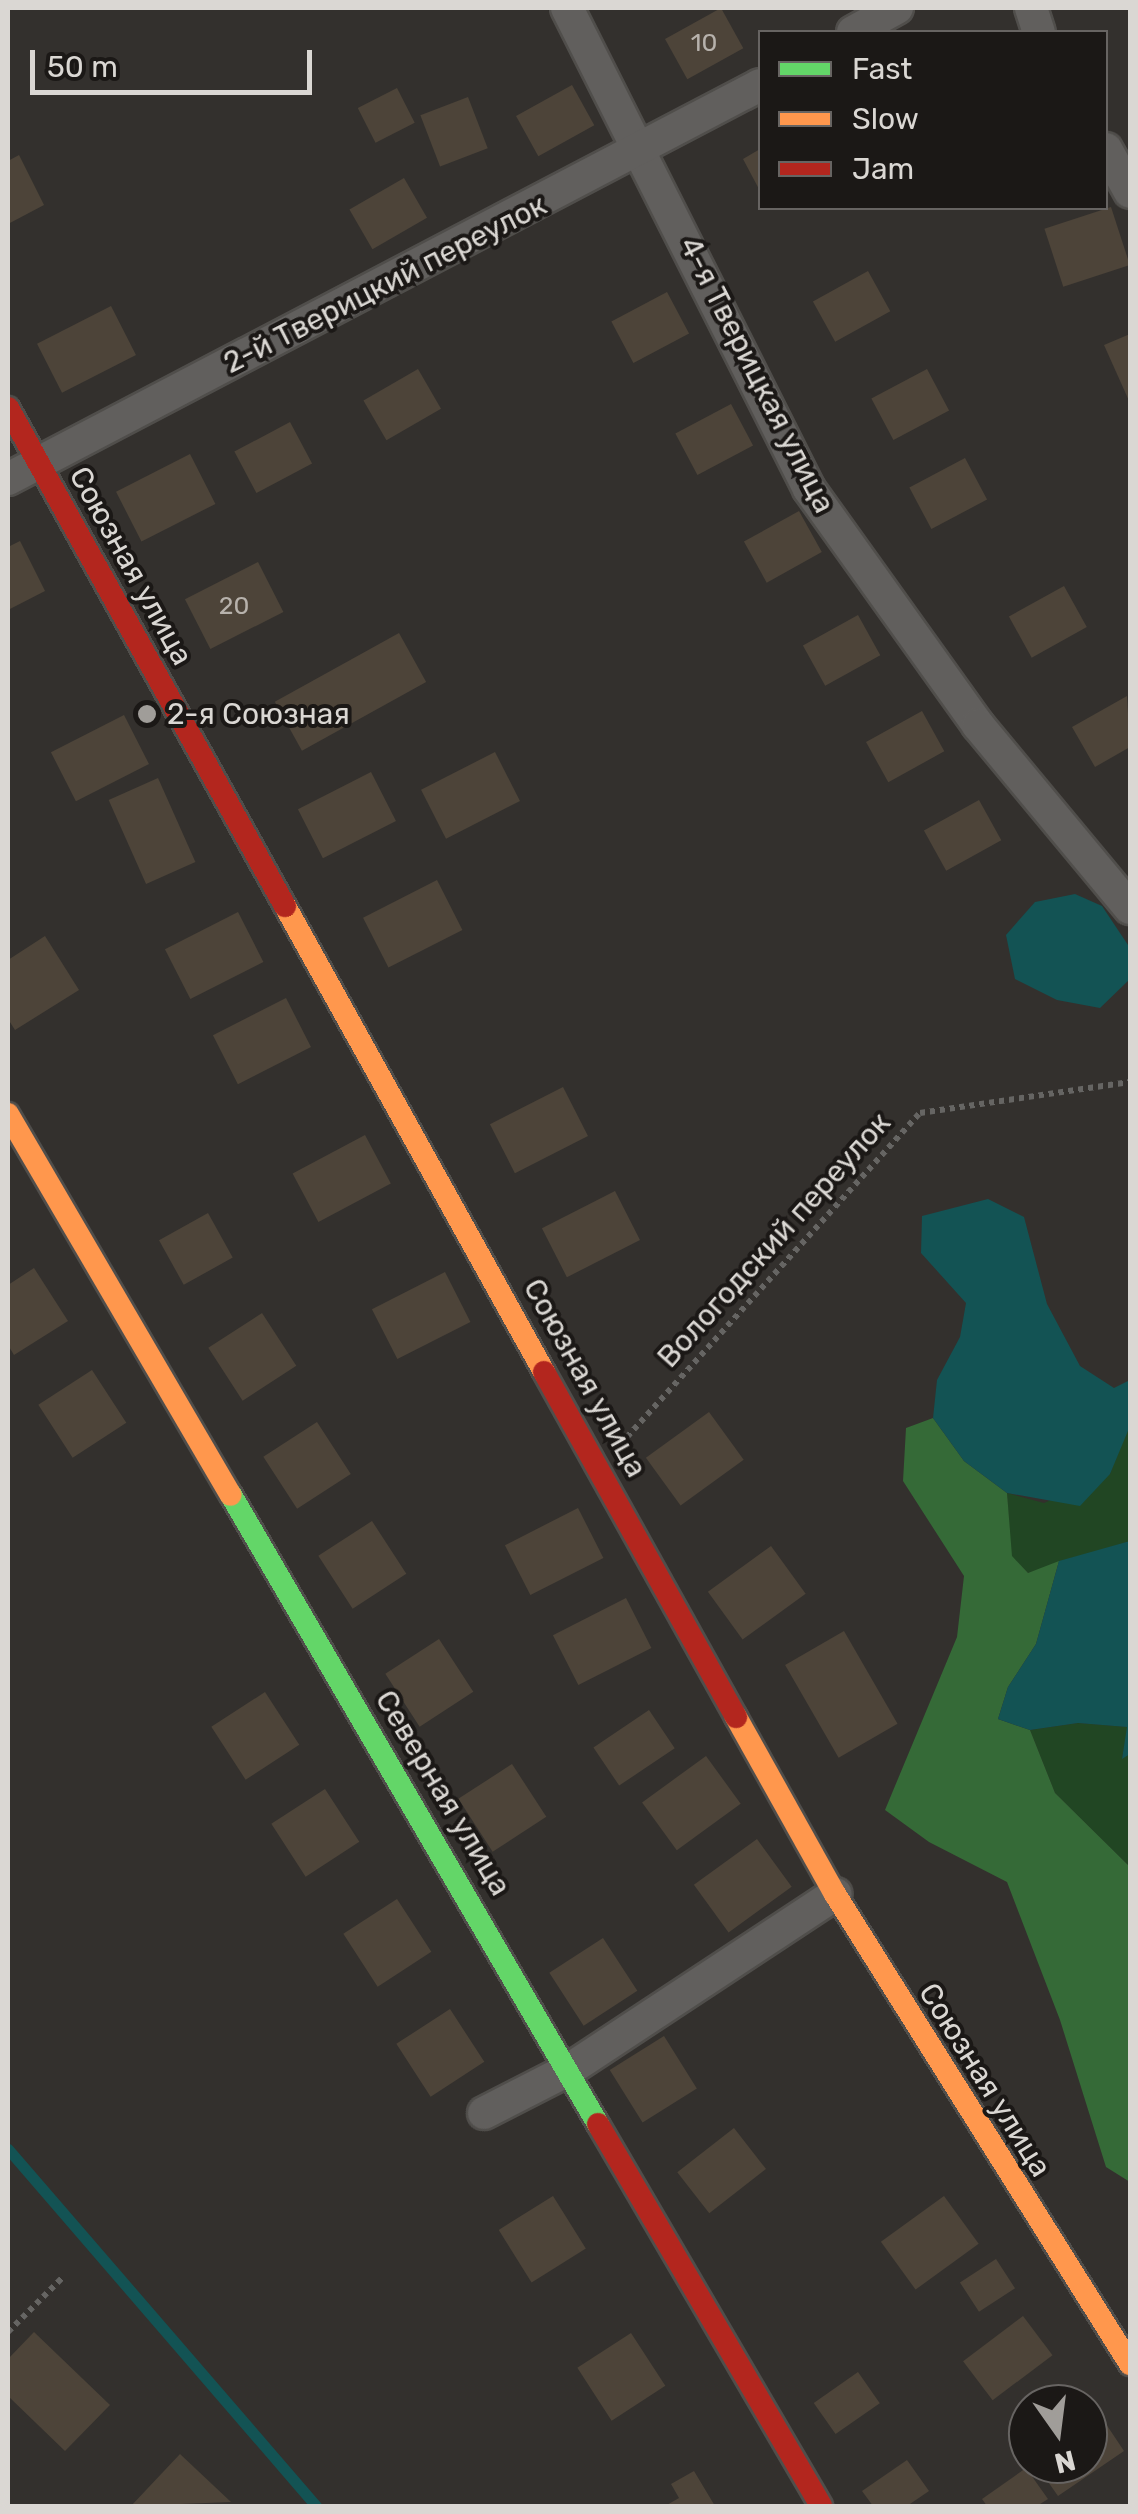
<!DOCTYPE html>
<html>
<head>
<meta charset="utf-8">
<style>
  body { margin:0 }
  #map { position:relative; width:1138px; height:2514px; overflow:hidden; background:#33302d; font-family:Rubik,sans-serif }
  div>[style] { position:absolute }
  .green>* { inset:0; background:#214623 }
  .forest>* { inset:0; background:#356a37 }
  .water>* { inset:0; background:#135354 }
  .stream>* { height:11px; margin:-5.5px; padding:0 5.5px; transform-origin:5.5px; border-radius:5.5px; background:#135354 }
  .building>* { inset:0; background:#4d4439; transform-origin:0 0 }
  .path>* { height:6px; margin-top:-3px; transform-origin:0; background:repeating-linear-gradient(90deg,#666563 0 5px,transparent 0 10px) }
  .roads { filter:drop-shadow(2px 0 #504e4b) drop-shadow(-2px 0 #504e4b) drop-shadow(0 2px #504e4b) drop-shadow(0 -2px #504e4b) }
  .street>* { height:32px; margin:-16px; padding:0 16px; transform-origin:16px; border-radius:16px; background:#615f5d }
  .fast>* { height:22px; margin:-11px; padding:0 11px; transform-origin:11px; border-radius:11px; background:#63d668 }
  .slow>* { height:22px; margin:-11px; padding:0 11px; transform-origin:11px; border-radius:11px; background:#ff974d }
  .jam>* { height:22px; margin:-11px; padding:0 11px; transform-origin:11px; border-radius:11px; background:#b3261e }
  .dots>* { width:28px; height:28px; translate:-50% -50%; box-sizing:border-box; border:5px solid #1b1816; border-radius:50% }
  span { translate:-50% -50%; white-space:nowrap; text-align:center; line-height:1.15; -webkit-text-stroke:8px #1b1816; paint-order:stroke }
  .number-label { font-size:25px; color:#b7b2ac }
  .number-label span { -webkit-text-stroke-width:0 }
  .street-label { font-size:30px; color:#dad7d3 }
  .poi-label { font-size:30px; color:#dad7d3 }
  .left { translate:0 -50%; text-align:left }
  .frame { position:absolute; inset:0; border:10px solid #dad7d3; pointer-events:none }
  .legend { position:absolute; left:758px; top:30px; width:350px; height:180px; box-sizing:border-box; background:#1b1816; border:2px solid #676462; margin:0; padding:12px 18px; list-style:none; font-size:30px; color:#dad7d3 }
  .legend li { display:flex; align-items:center; gap:20px; height:50px }
  .legend b { width:50px; border:2px solid #676462 }
  .north { position:absolute; left:1008px; top:2384px; width:100px; height:100px; box-sizing:border-box; background:#1b1816; border:2px solid #676462; border-radius:50%; rotate:166deg; font-size:28px; font-weight:700; line-height:40px; text-align:center; color:#dad7d3 }
  .north::after { content:''; display:block; margin:auto; width:35px; height:45px; background:#a09d99; clip-path:polygon(50% 0,100% 100%,50% 72%,0 100%) }
  .scale { position:absolute; left:30px; top:50px; width:282px; height:45px; box-sizing:border-box; border:5px solid #dad7d3; border-top:0; padding-left:12px; font-size:30px; line-height:35px; white-space:nowrap; color:#dad7d3; -webkit-text-stroke:8px #1b1816; paint-order:stroke }
</style>
</head>
<body>
<div id="map">
  <div class="green">
    <i style="clip-path:polygon(1128px 1426px,1130px 1541px,1028px 1573px,1011px 1556px,1007px 1493px,1044px 1503px,1110px 1474px)"></i>
    <i style="clip-path:polygon(1078px 1723px,1128px 1727px,1122px 1758px,1130px 1754px,1130px 1867px,1055px 1793px,1030px 1730px)"></i>
  </div>
  <div class="forest">
    <i style="clip-path:polygon(933px 1418px,964px 1461px,1007px 1493px,1012px 1556px,1028px 1573px,1059px 1561px,1036px 1644px,1008px 1687px,998px 1719px,1030px 1730px,1055px 1793px,1130px 1867px,1130px 2182px,1106px 2167px,1060px 2020px,1007px 1882px,929px 1842px,885px 1810px,957px 1637px,964px 1576px,903px 1481px,906px 1428px)"></i>
  </div>
  <div class="water">
    <i style="clip-path:polygon(1075px 894px,1102px 906px,1130px 948px,1130px 979px,1100px 1008px,1057px 1000px,1015px 979px,1006px 935px,1035px 902px)"></i>
    <i style="clip-path:polygon(988px 1199px,1024px 1217px,1047px 1304px,1080px 1366px,1114px 1388px,1130px 1380px,1130px 1426px,1110px 1474px,1080px 1506px,1007px 1493px,964px 1461px,933px 1418px,937px 1380px,960px 1337px,966px 1303px,921px 1253px,922px 1216px)"></i>
    <i style="clip-path:polygon(1130px 1541px,1130px 1754px,1122px 1759px,1127px 1727px,1078px 1723px,1030px 1730px,998px 1719px,1008px 1687px,1036px 1644px,1059px 1561px)"></i>
  </div>
  <div class="stream">
    <i style="left:8px;top:2149px;width:472px;rotate:49.2deg"></i>
  </div>
  <div class="building">
    <i style="left:721px;top:8px;width:46px;height:64px;rotate:61deg"></i>
    <i style="left:572px;top:85px;width:46px;height:64px;rotate:61deg"></i>
    <i style="left:397px;top:88px;width:39px;height:44px;rotate:63deg"></i>
    <i style="left:468px;top:97px;width:55px;height:51px;rotate:69deg"></i>
    <i style="clip-path:polygon(760px 149px,760px 191px,743px 159px)"></i>
    <i style="clip-path:polygon(19px 155px,44px 205px,8px 224px,8px 161px)"></i>
    <i style="left:404px;top:178px;width:46px;height:63px;rotate:60deg"></i>
    <i style="left:1111px;top:207px;width:61px;height:70px;rotate:72deg"></i>
    <i style="left:868px;top:271px;width:46px;height:63px;rotate:61deg"></i>
    <i style="left:667px;top:292px;width:47px;height:63px;rotate:62deg"></i>
    <i style="left:111px;top:306px;width:55px;height:83px;rotate:63deg"></i>
    <i style="clip-path:polygon(1130px 334px,1130px 403px,1104px 345px)"></i>
    <i style="left:418px;top:369px;width:46px;height:63px;rotate:60deg"></i>
    <i style="left:927px;top:369px;width:47px;height:63px;rotate:62deg"></i>
    <i style="left:731px;top:404px;width:47px;height:63px;rotate:62deg"></i>
    <i style="left:290px;top:422px;width:47px;height:63px;rotate:62deg"></i>
    <i style="left:190px;top:454px;width:56px;height:83px;rotate:63deg"></i>
    <i style="left:965px;top:458px;width:47px;height:63px;rotate:62deg"></i>
    <i style="left:799px;top:511px;width:47px;height:63px;rotate:61deg"></i>
    <i style="clip-path:polygon(20px 541px,45px 591px,8px 610px,8px 547px)"></i>
    <i style="left:258px;top:562px;width:56px;height:82px;rotate:63deg"></i>
    <i style="left:1064px;top:586px;width:47px;height:63px;rotate:61deg"></i>
    <i style="left:858px;top:615px;width:46px;height:63px;rotate:61deg"></i>
    <i style="left:399px;top:633px;width:56px;height:142px;rotate:61deg"></i>
    <i style="clip-path:polygon(1127px 696px,1130px 747px,1095px 767px,1072px 727px)"></i>
    <i style="left:922px;top:711px;width:46px;height:64px;rotate:61deg"></i>
    <i style="left:124px;top:715px;width:55px;height:82px;rotate:63deg"></i>
    <i style="left:495px;top:752px;width:55px;height:83px;rotate:63deg"></i>
    <i style="left:371px;top:772px;width:55px;height:82px;rotate:63deg"></i>
    <i style="left:158px;top:778px;width:92px;height:54px;rotate:66deg"></i>
    <i style="left:979px;top:800px;width:46px;height:63px;rotate:61deg"></i>
    <i style="left:437px;top:880px;width:56px;height:83px;rotate:63deg"></i>
    <i style="left:238px;top:912px;width:56px;height:82px;rotate:63deg"></i>
    <i style="clip-path:polygon(45px 936px,79px 990px,15px 1030px,8px 1019px,8px 960px)"></i>
    <i style="left:286px;top:998px;width:55px;height:82px;rotate:63deg"></i>
    <i style="left:563px;top:1087px;width:55px;height:82px;rotate:63deg"></i>
    <i style="left:365px;top:1135px;width:55px;height:82px;rotate:62deg"></i>
    <i style="left:615px;top:1191px;width:55px;height:82px;rotate:63deg"></i>
    <i style="left:208px;top:1213px;width:51px;height:56px;rotate:61deg"></i>
    <i style="clip-path:polygon(34px 1268px,68px 1321px,14px 1355px,8px 1345px,8px 1285px)"></i>
    <i style="left:445px;top:1272px;width:56px;height:82px;rotate:63deg"></i>
    <i style="left:262px;top:1313px;width:63px;height:64px;rotate:57deg"></i>
    <i style="left:92px;top:1370px;width:63px;height:64px;rotate:57deg"></i>
    <i style="left:709px;top:1412px;width:59px;height:78px;rotate:54deg"></i>
    <i style="left:317px;top:1422px;width:62px;height:64px;rotate:57deg"></i>
    <i style="left:578px;top:1508px;width:56px;height:82px;rotate:63deg"></i>
    <i style="left:372px;top:1521px;width:63px;height:64px;rotate:57deg"></i>
    <i style="left:771px;top:1546px;width:59px;height:78px;rotate:54deg"></i>
    <i style="left:626px;top:1598px;width:56px;height:82px;rotate:63deg"></i>
    <i style="left:844px;top:1631px;width:107px;height:68px;rotate:60deg"></i>
    <i style="left:439px;top:1639px;width:63px;height:64px;rotate:57deg"></i>
    <i style="left:265px;top:1692px;width:63px;height:64px;rotate:57deg"></i>
    <i style="left:649px;top:1710px;width:46px;height:67px;rotate:56deg"></i>
    <i style="left:706px;top:1756px;width:59px;height:79px;rotate:54deg"></i>
    <i style="left:512px;top:1764px;width:63px;height:64px;rotate:57deg"></i>
    <i style="left:325px;top:1789px;width:63px;height:64px;rotate:57deg"></i>
    <i style="left:757px;top:1839px;width:59px;height:78px;rotate:54deg"></i>
    <i style="left:397px;top:1899px;width:63px;height:64px;rotate:57deg"></i>
    <i style="left:603px;top:1938px;width:63px;height:64px;rotate:57deg"></i>
    <i style="left:450px;top:2009px;width:63px;height:64px;rotate:57deg"></i>
    <i style="left:664px;top:2036px;width:62px;height:64px;rotate:58deg"></i>
    <i style="left:734px;top:2128px;width:52px;height:72px;rotate:52deg"></i>
    <i style="left:553px;top:2196px;width:62px;height:64px;rotate:58deg"></i>
    <i style="left:944px;top:2196px;width:59px;height:78px;rotate:54deg"></i>
    <i style="left:996px;top:2259px;width:35px;height:43px;rotate:57deg"></i>
    <i style="left:1023px;top:2316px;width:49px;height:75px;rotate:53deg"></i>
    <i style="clip-path:polygon(34px 2332px,110px 2405px,65px 2451px,8px 2396px,8px 2359px)"></i>
    <i style="left:631px;top:2333px;width:63px;height:64px;rotate:57deg"></i>
    <i style="left:858px;top:2372px;width:38px;height:54px;rotate:55deg"></i>
    <i style="clip-path:polygon(1098px 2412px,1124px 2451px,1058px 2496px,1039px 2469px,1088px 2464px,1088px 2418px)"></i>
    <i style="clip-path:polygon(180px 2454px,231px 2502px,131px 2506px)"></i>
    <i style="clip-path:polygon(907px 2460px,929px 2491px,907px 2506px,873px 2506px,862px 2491px)"></i>
    <i style="clip-path:polygon(1026px 2468px,1048px 2499px,1037px 2506px,987px 2506px,982px 2499px)"></i>
    <i style="clip-path:polygon(694px 2471px,715px 2506px,665px 2506px,679px 2498px,671px 2484px)"></i>
  </div>
  <div class="path">
    <i style="left:627px;top:1437px;width:437px;rotate:-47.9deg"></i>
    <i style="left:920px;top:1113px;width:212px;rotate:-8.4deg"></i>
    <i style="left:8px;top:2332px;width:78px;rotate:-45deg"></i>
  </div>
  <div class="roads">
    <div class="street">
      <i style="left:567px;top:8px;width:538px;rotate:63.29deg"></i>
      <i style="left:809px;top:489px;width:290px;rotate:54.4deg"></i>
      <i style="left:978px;top:725px;width:238px;rotate:50.3deg"></i>
      <i style="left:1031px;top:8px;width:25px;rotate:72deg"></i>
      <i style="left:853px;top:32px;width:50px;rotate:-28.6deg"></i>
      <i style="left:1106px;top:149px;width:49px;rotate:60.8deg"></i>
      <i style="left:8px;top:479px;width:849px;rotate:-27.65deg"></i>
      <i style="left:484px;top:2113px;width:97px;rotate:-27.1deg"></i>
      <i style="left:570px;top:2069px;width:318px;rotate:-33.4deg"></i>
    </div>
    <div class="fast">
      <i style="left:231px;top:1495px;width:728px;rotate:59.74deg"></i>
    </div>
    <div class="slow">
      <i style="left:285px;top:906px;width:533px;rotate:60.93deg"></i>
      <i style="left:8px;top:1114px;width:441px;rotate:59.7deg"></i>
      <i style="left:736px;top:1717px;width:203px;rotate:60.8deg"></i>
      <i style="left:835px;top:1894px;width:555px;rotate:57.89deg"></i>
    </div>
    <div class="jam">
      <i style="left:8px;top:408px;width:570px;rotate:60.92deg"></i>
      <i style="left:544px;top:1372px;width:395px;rotate:60.9deg"></i>
      <i style="left:598px;top:2124px;width:442px;rotate:59.7deg"></i>
    </div>
  </div>
  <div class="dots">
    <i style="left:147px;top:714px;background:#a09d99"></i>
  </div>
  <div class="number-label">
    <span style="left:704px;top:43px">10</span>
    <span style="left:234px;top:606px">20</span>
  </div>
  <div class="street-label">
    <span style="left:385px;top:284px;rotate:-27deg">2-й Тверицкий переулок</span>
    <span style="left:757px;top:375px;rotate:63deg">4-я Тверицкая улица</span>
    <span style="left:131px;top:566px;rotate:61deg">Союзная улица</span>
    <span style="left:774px;top:1240px;rotate:-48deg">Вологодский переулок</span>
    <span style="left:585px;top:1378px;rotate:61deg">Союзная улица</span>
    <span style="left:443px;top:1793px;rotate:59deg">Северная улица</span>
    <span style="left:985px;top:2080px;rotate:58deg">Союзная улица</span>
  </div>
  <div class="poi-label">
    <span class="left" style="left:167px;top:714px">2-я Союзная</span>
  </div>
  <div class="frame"></div>
  <ul class="legend">
  <li><b style="height:12px;background:#63d668"></b>Fast</li>
  <li><b style="height:12px;background:#ff974d"></b>Slow</li>
  <li><b style="height:12px;background:#b3261e"></b>Jam</li>
  </ul>
  <div class="north">N</div>
  <div class="scale">50 m</div>
</div>
</body>
</html>
